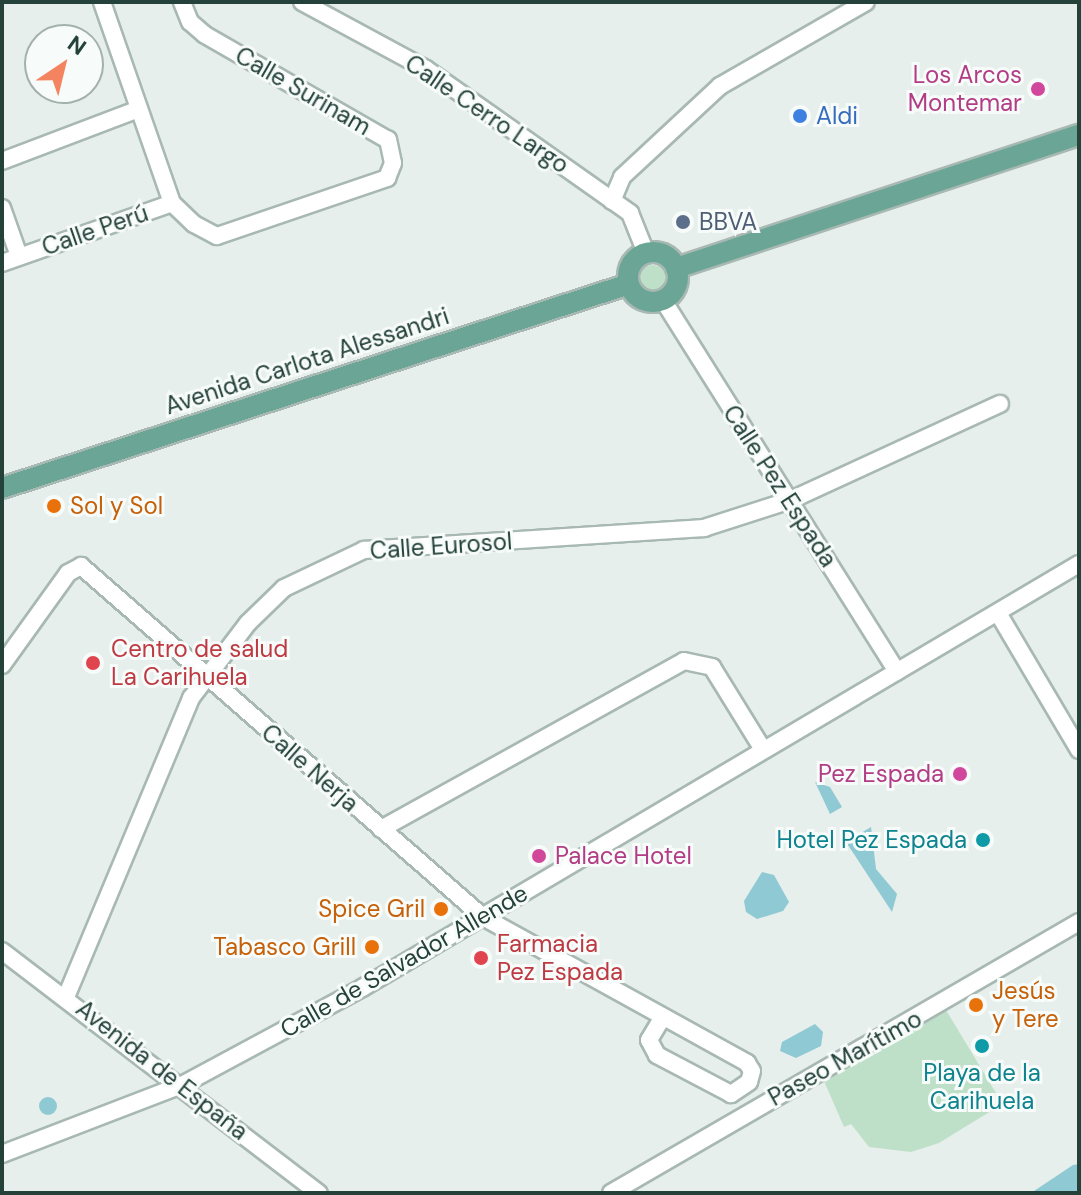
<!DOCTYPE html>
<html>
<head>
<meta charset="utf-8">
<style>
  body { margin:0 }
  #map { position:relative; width:1081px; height:1195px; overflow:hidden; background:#e6efeb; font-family:"DM Sans",sans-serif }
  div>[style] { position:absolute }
  .green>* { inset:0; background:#bfe0c8 }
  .round { border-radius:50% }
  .water>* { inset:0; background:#8ec9d4 }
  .roads { filter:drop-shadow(2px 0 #a8b8b2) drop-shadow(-2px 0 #a8b8b2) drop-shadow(0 2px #a8b8b2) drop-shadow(0 -2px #a8b8b2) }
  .minor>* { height:16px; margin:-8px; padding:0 8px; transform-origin:8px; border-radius:8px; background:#fff }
  .major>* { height:20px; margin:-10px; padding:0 10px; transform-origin:10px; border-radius:10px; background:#6aa596 }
  .major>.ring { margin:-10px; padding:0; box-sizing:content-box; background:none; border:20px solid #6aa596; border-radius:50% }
  .dots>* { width:22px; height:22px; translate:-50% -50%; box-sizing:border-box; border:4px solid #f7fbf9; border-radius:50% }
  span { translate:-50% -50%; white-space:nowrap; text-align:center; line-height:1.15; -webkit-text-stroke:6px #f7fbf9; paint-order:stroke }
  .hotel-label { font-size:24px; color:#b23c85 }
  .right { translate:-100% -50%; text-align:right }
  .left { translate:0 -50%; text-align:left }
  .street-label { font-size:24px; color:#24423a }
  .shop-label { font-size:24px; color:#366cbe }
  .service-label { font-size:24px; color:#4e5e75 }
  .food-label { font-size:24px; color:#c56008 }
  .health-label { font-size:24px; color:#be3a42 }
  .culture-label { font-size:24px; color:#0d838f }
  .frame { position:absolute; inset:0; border:4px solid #24423a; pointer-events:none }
  .north { position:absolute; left:24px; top:24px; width:80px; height:80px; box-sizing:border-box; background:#f7fbf9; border:2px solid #a3b1ad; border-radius:50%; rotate:35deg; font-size:22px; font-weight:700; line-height:32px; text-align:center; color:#24423a }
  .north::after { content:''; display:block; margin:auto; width:28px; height:36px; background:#f4845f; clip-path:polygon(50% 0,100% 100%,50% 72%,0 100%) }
</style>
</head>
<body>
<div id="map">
  <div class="green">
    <i class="round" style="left:640px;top:265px;width:26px;height:26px"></i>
    <i style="clip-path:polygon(946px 1010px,996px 1093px,991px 1111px,939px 1143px,911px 1152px,869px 1147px,851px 1124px,844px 1127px,824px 1081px)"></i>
  </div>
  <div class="water">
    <i style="clip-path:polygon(815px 782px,830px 787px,842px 807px,830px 814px)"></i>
    <i style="clip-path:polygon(871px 827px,876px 869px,897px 894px,892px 912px,846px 842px)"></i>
    <i style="clip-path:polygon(762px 872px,774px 875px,789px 902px,783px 911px,757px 919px,746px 912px,744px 901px)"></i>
    <i style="clip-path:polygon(815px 1024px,823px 1032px,821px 1046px,796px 1058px,780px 1051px,782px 1042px)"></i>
    <i class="round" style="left:39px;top:1097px;width:18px;height:18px"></i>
    <i style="clip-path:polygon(1079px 1164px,1079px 1193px,1031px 1193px,1073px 1165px)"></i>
  </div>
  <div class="roads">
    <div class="minor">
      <i style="left:102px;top:2px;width:213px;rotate:70.8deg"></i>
      <i style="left:172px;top:203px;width:30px;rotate:44deg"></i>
      <i style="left:194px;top:224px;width:26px;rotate:28deg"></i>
      <i style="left:217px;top:236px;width:180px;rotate:-18.8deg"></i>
      <i style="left:387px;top:178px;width:16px;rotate:-68deg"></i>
      <i style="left:393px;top:163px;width:24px;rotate:-102deg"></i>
      <i style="left:388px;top:140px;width:212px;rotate:-150.1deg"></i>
      <i style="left:204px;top:34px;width:18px;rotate:-139deg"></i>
      <i style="left:190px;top:22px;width:22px;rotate:-112deg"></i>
      <i style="left:302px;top:2px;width:141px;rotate:28.4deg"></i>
      <i style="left:426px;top:69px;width:250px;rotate:35.2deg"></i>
      <i style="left:630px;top:213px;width:43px;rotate:68.2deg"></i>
      <i style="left:2px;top:161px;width:143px;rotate:-20.8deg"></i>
      <i style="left:612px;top:201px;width:26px;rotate:-67deg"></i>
      <i style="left:622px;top:177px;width:134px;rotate:-42.9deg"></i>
      <i style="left:720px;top:86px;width:168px;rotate:-29.9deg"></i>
      <i style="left:2px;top:208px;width:51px;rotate:70.5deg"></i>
      <i style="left:2px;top:263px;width:180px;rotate:-19.4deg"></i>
      <i style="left:663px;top:300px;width:439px;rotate:57.8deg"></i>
      <i style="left:998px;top:613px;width:159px;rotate:59.4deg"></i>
      <i style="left:2px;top:665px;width:113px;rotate:-54.3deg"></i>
      <i style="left:68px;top:573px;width:15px;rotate:-28deg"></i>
      <i style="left:81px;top:566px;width:534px;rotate:41.13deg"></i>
      <i style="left:483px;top:917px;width:302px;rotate:28.9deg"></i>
      <i style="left:747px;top:1063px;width:9px;rotate:58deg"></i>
      <i style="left:752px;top:1071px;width:11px;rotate:105deg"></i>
      <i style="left:749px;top:1082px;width:22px;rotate:146deg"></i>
      <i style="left:731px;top:1094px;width:84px;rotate:-152.2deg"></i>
      <i style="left:657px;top:1055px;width:17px;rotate:-118deg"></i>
      <i style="left:649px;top:1040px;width:26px;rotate:-59deg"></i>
      <i style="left:381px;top:829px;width:346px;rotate:-29deg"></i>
      <i style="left:684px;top:661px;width:29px;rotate:12deg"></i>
      <i style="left:712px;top:667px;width:95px;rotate:58.3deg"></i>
      <i style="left:2px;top:951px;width:399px;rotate:37.4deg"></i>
      <i style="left:66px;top:997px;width:324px;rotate:-67.3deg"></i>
      <i style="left:191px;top:698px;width:94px;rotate:-52.8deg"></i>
      <i style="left:248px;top:623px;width:50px;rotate:-44.2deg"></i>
      <i style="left:284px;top:588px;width:89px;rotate:-25.4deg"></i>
      <i style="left:364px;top:550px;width:341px;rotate:-3.7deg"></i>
      <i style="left:704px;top:528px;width:91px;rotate:-17.8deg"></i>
      <i style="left:791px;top:500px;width:230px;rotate:-24.7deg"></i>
      <i style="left:2px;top:1154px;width:193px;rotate:-21deg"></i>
      <i style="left:182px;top:1085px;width:204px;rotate:-28.3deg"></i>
      <i style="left:362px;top:988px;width:833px;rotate:-30.6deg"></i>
      <i style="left:611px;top:1193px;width:541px;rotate:-30.07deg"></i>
    </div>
    <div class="major">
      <i class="ring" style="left:628px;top:252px;width:30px;height:30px"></i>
      <i style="left:676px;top:268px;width:424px;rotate:-18.3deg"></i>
      <i style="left:2px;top:488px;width:659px;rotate:-18.02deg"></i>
    </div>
  </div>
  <div class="dots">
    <i style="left:1038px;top:89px;background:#d1479c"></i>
    <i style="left:800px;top:116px;background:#3f7fe0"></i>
    <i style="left:683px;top:222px;background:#5c6f8a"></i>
    <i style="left:54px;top:506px;background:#e8710a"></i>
    <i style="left:93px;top:663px;background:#e0444e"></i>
    <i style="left:960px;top:774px;background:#d1479c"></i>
    <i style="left:983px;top:840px;background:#0f9aa8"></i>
    <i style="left:539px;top:856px;background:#d1479c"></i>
    <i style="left:441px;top:909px;background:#e8710a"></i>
    <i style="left:372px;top:947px;background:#e8710a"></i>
    <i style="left:481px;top:958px;background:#e0444e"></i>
    <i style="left:976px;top:1005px;background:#e8710a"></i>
    <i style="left:982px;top:1046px;background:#0f9aa8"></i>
  </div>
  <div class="hotel-label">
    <span class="right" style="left:1022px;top:89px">Los Arcos<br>Montemar</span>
    <span class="right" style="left:944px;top:774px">Pez Espada</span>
    <span class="left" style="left:555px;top:856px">Palace Hotel</span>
  </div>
  <div class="street-label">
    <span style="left:303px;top:91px;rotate:30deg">Calle Surinam</span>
    <span style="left:487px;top:114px;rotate:34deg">Calle Cerro Largo</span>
    <span style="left:95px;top:230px;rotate:-19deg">Calle Perú</span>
    <span style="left:307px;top:361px;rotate:-18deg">Avenida Carlota Alessandri</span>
    <span style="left:780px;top:486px;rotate:57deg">Calle Pez Espada</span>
    <span style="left:441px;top:546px;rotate:-4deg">Calle Eurosol</span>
    <span style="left:310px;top:768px;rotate:41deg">Calle Nerja</span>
    <span style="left:404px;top:961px;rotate:-30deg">Calle de Salvador Allende</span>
    <span style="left:845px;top:1058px;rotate:-29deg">Paseo Marítimo</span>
    <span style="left:162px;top:1070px;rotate:38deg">Avenida de España</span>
  </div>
  <div class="shop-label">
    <span class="left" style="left:816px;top:116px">Aldi</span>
  </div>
  <div class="service-label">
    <span class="left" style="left:699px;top:222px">BBVA</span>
  </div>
  <div class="food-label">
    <span class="left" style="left:70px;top:506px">Sol y Sol</span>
    <span class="right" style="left:425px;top:909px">Spice Gril</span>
    <span class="right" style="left:356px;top:947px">Tabasco Grill</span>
    <span class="left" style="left:992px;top:1005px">Jesús<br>y Tere</span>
  </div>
  <div class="health-label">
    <span class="left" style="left:111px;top:663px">Centro de salud<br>La Carihuela</span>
    <span class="left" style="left:497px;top:958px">Farmacia<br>Pez Espada</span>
  </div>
  <div class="culture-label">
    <span class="right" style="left:967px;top:840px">Hotel Pez Espada</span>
    <span style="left:982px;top:1087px">Playa de la<br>Carihuela</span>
  </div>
  <div class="frame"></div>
  <div class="north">N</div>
</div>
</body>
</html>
